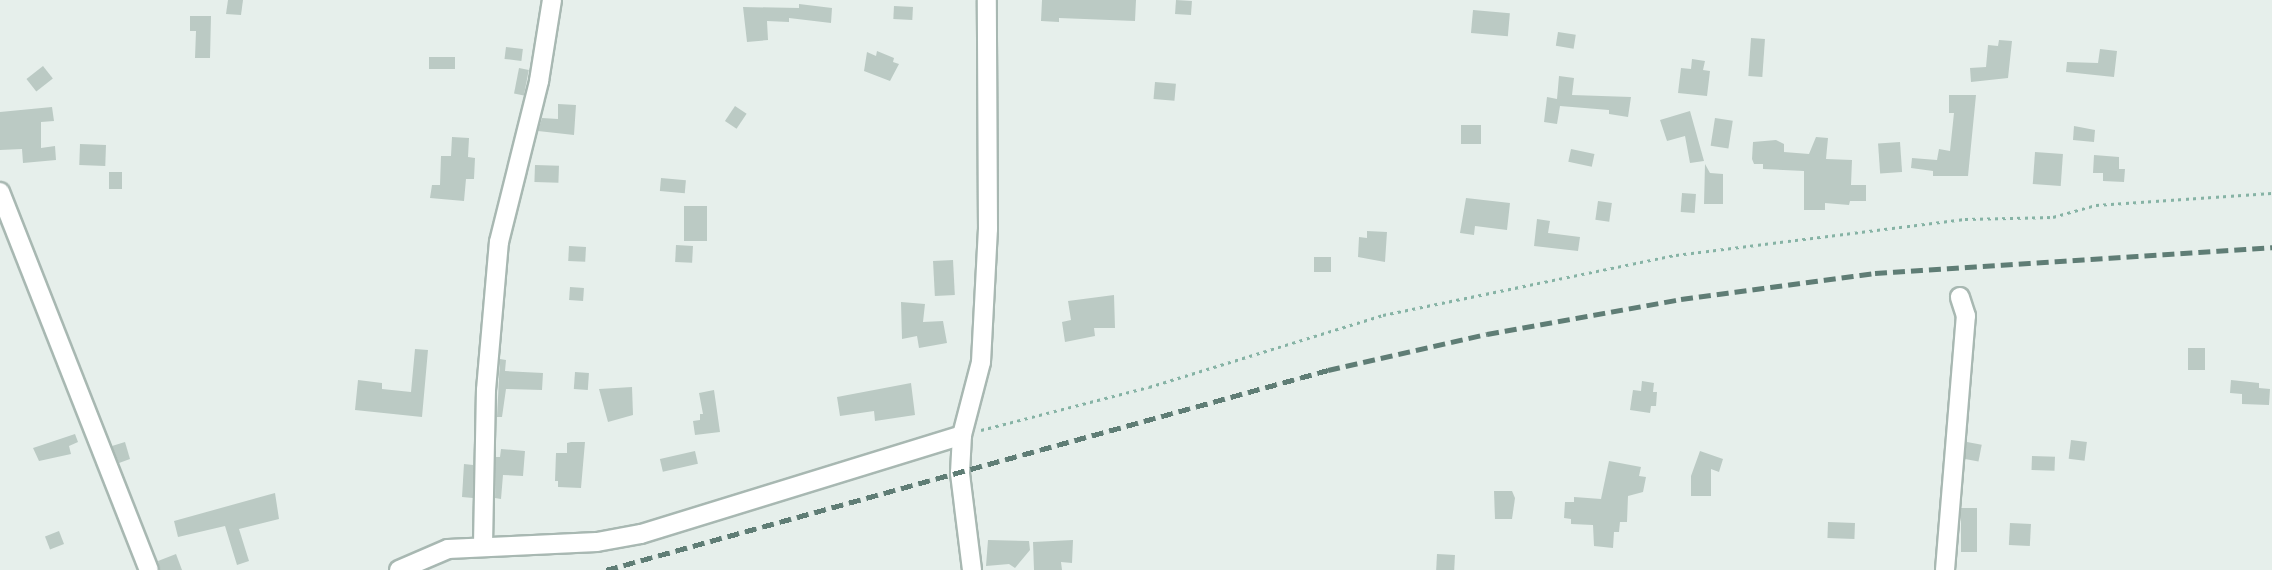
<!DOCTYPE html>
<html>
<head>
<meta charset="utf-8">
<style>
  body { margin:0 }
  #map { position:relative; width:2272px; height:570px; overflow:hidden; background:#e6efeb; font-family:"Space Grotesk",sans-serif }
  div>[style] { position:absolute }
  .building>* { inset:0; background:#bbcac4; transform-origin:0 0 }
  .path>* { height:3px; margin-top:-1.5px; transform-origin:0; background:repeating-linear-gradient(90deg,#86b3a5 0 3px,transparent 0 7.5px) }
  .roads { filter:drop-shadow(2px 0 #a8b8b2) drop-shadow(-2px 0 #a8b8b2) drop-shadow(0 2px #a8b8b2) drop-shadow(0 -2px #a8b8b2) }
  .minor>* { height:18px; margin:-9px; padding:0 9px; transform-origin:9px; border-radius:9px; background:#fff }
  .rail>* { height:4.5px; margin-top:-2.25px; transform-origin:0; background:repeating-linear-gradient(90deg,#5f7d75 0 12px,transparent 0 18px) }
  span { translate:-50% -50%; white-space:nowrap; text-align:center; line-height:1.15; -webkit-text-stroke:4.5px #f7fbf9; paint-order:stroke }
</style>
</head>
<body>
<div id="map">
  <div class="building">
    <i style="clip-path:polygon(228px 0,243px 0,241px 15px,226px 14px)"></i>
    <i style="clip-path:polygon(1042px 0,1136px 0,1135px 21px,1059px 18px,1059px 22px,1041px 21px)"></i>
    <i style="left:1176px;top:0;width:16px;height:14px;rotate:4deg"></i>
    <i style="clip-path:polygon(799px 4px,832px 8px,831px 23px,789px 18px,789px 22px,767px 21px,768px 40px,747px 42px,743px 7px,799px 8px)"></i>
    <i style="left:894px;top:6px;width:19px;height:13px;rotate:3deg"></i>
    <i style="left:1473px;top:10px;width:37px;height:23px;rotate:5deg"></i>
    <i style="clip-path:polygon(190px 16px,211px 16px,210px 58px,195px 58px,196px 31px,190px 31px)"></i>
    <i style="left:1558px;top:32px;width:18px;height:14px;rotate:9deg"></i>
    <i style="left:1751px;top:38px;width:14px;height:38px;rotate:4deg"></i>
    <i style="clip-path:polygon(1999px 40px,2012px 41px,2008px 78px,1971px 82px,1970px 68px,1986px 67px,1988px 45px,1998px 46px)"></i>
    <i style="left:506px;top:47px;width:17px;height:12px;rotate:7deg"></i>
    <i style="clip-path:polygon(2100px 49px,2117px 51px,2114px 77px,2066px 72px,2067px 62px,2098px 63px)"></i>
    <i style="clip-path:polygon(877px 51px,894px 58px,893px 62px,899px 64px,890px 81px,864px 71px,867px 52px,876px 56px)"></i>
    <i style="left:429px;top:57px;width:26px;height:12px"></i>
    <i style="clip-path:polygon(1692px 59px,1705px 61px,1703px 70px,1710px 71px,1707px 96px,1678px 93px,1681px 68px,1691px 69px)"></i>
    <i style="left:43px;top:66px;width:16px;height:21px;rotate:52deg"></i>
    <i style="left:519px;top:68px;width:10px;height:26px;rotate:11deg"></i>
    <i style="clip-path:polygon(1559px 76px,1574px 78px,1572px 95px,1631px 97px,1628px 117px,1609px 114px,1609px 110px,1560px 106px,1557px 124px,1544px 122px,1547px 97px,1557px 99px)"></i>
    <i style="left:1155px;top:82px;width:21px;height:17px;rotate:5deg"></i>
    <i style="clip-path:polygon(1949px 95px,1976px 95px,1968px 176px,1933px 176px,1933px 171px,1911px 168px,1912px 158px,1937px 160px,1939px 149px,1950px 151px,1954px 113px,1949px 113px)"></i>
    <i style="clip-path:polygon(558px 104px,576px 105px,574px 135px,538px 131px,542px 118px,558px 119px)"></i>
    <i style="left:735px;top:106px;width:14px;height:18px;rotate:34deg"></i>
    <i style="clip-path:polygon(52px 107px,54px 121px,41px 122px,41px 148px,55px 146px,56px 160px,23px 163px,22px 149px,0 150px,0 112px)"></i>
    <i style="clip-path:polygon(1690px 111px,1704px 161px,1690px 163px,1685px 136px,1667px 141px,1660px 120px)"></i>
    <i style="left:1715px;top:118px;width:18px;height:28px;rotate:9deg"></i>
    <i style="left:1461px;top:125px;width:20px;height:19px"></i>
    <i style="clip-path:polygon(2074px 126px,2095px 130px,2094px 142px,2073px 140px)"></i>
    <i style="clip-path:polygon(452px 137px,469px 138px,468px 157px,475px 158px,474px 179px,466px 179px,464px 201px,430px 198px,432px 185px,440px 185px,441px 156px,451px 156px)"></i>
    <i style="clip-path:polygon(1816px 137px,1828px 138px,1826px 159px,1852px 160px,1851px 185px,1866px 185px,1866px 201px,1850px 201px,1849px 205px,1825px 203px,1825px 210px,1804px 210px,1804px 171px,1763px 169px,1763px 164px,1754px 164px,1752px 159px,1753px 142px,1776px 140px,1784px 144px,1784px 152px,1809px 154px)"></i>
    <i style="left:1900px;top:142px;width:30px;height:22px;rotate:86deg"></i>
    <i style="left:80px;top:144px;width:26px;height:21px;rotate:2deg"></i>
    <i style="left:1571px;top:149px;width:24px;height:13px;rotate:12deg"></i>
    <i style="left:2035px;top:152px;width:28px;height:32px;rotate:4deg"></i>
    <i style="clip-path:polygon(2094px 155px,2119px 157px,2119px 169px,2125px 169px,2124px 182px,2103px 181px,2103px 173px,2093px 173px)"></i>
    <i style="clip-path:polygon(1705px 164px,1710px 173px,1723px 174px,1723px 204px,1704px 204px)"></i>
    <i style="left:535px;top:165px;width:24px;height:17px;rotate:2deg"></i>
    <i style="left:109px;top:172px;width:13px;height:17px"></i>
    <i style="left:661px;top:178px;width:25px;height:13px;rotate:5deg"></i>
    <i style="left:1682px;top:193px;width:14px;height:19px;rotate:4deg"></i>
    <i style="clip-path:polygon(1466px 198px,1510px 203px,1507px 230px,1475px 226px,1474px 235px,1460px 233px)"></i>
    <i style="left:1598px;top:201px;width:14px;height:19px;rotate:8deg"></i>
    <i style="left:684px;top:206px;width:23px;height:35px"></i>
    <i style="clip-path:polygon(1537px 219px,1550px 221px,1548px 233px,1580px 237px,1578px 251px,1534px 246px)"></i>
    <i style="clip-path:polygon(1367px 231px,1387px 232px,1385px 262px,1358px 257px,1359px 237px,1367px 238px)"></i>
    <i style="left:676px;top:245px;width:17px;height:17px;rotate:3deg"></i>
    <i style="left:569px;top:246px;width:17px;height:15px;rotate:3deg"></i>
    <i style="left:1314px;top:257px;width:17px;height:15px"></i>
    <i style="left:953px;top:260px;width:35px;height:20px;rotate:87deg"></i>
    <i style="left:570px;top:287px;width:14px;height:13px;rotate:4deg"></i>
    <i style="clip-path:polygon(1114px 295px,1115px 328px,1094px 328px,1095px 336px,1065px 342px,1062px 322px,1071px 320px,1068px 301px)"></i>
    <i style="clip-path:polygon(901px 302px,925px 304px,923px 322px,943px 321px,947px 343px,919px 348px,917px 336px,902px 339px)"></i>
    <i style="left:2188px;top:348px;width:17px;height:22px"></i>
    <i style="clip-path:polygon(415px 349px,428px 350px,422px 417px,355px 410px,358px 380px,382px 383px,382px 389px,411px 392px)"></i>
    <i style="clip-path:polygon(500px 359px,506px 360px,505px 371px,543px 373px,542px 390px,506px 389px,502px 417px,497px 417px)"></i>
    <i style="left:575px;top:372px;width:14px;height:17px;rotate:4deg"></i>
    <i style="clip-path:polygon(2231px 380px,2259px 383px,2259px 388px,2270px 389px,2269px 405px,2242px 404px,2242px 394px,2230px 393px)"></i>
    <i style="clip-path:polygon(1642px 381px,1654px 383px,1653px 392px,1657px 392px,1656px 406px,1651px 406px,1650px 413px,1630px 410px,1633px 390px,1641px 391px)"></i>
    <i style="clip-path:polygon(911px 383px,915px 415px,875px 421px,874px 411px,840px 416px,837px 397px)"></i>
    <i style="clip-path:polygon(632px 387px,633px 415px,608px 422px,599px 389px)"></i>
    <i style="clip-path:polygon(714px 390px,720px 432px,695px 435px,693px 421px,700px 420px,700px 414px,703px 414px,699px 393px)"></i>
    <i style="clip-path:polygon(75px 434px,78px 442px,69px 446px,71px 454px,39px 461px,33px 448px)"></i>
    <i style="left:2071px;top:440px;width:16px;height:19px;rotate:7deg"></i>
    <i style="clip-path:polygon(125px 442px,130px 459px,119px 463px,112px 446px)"></i>
    <i style="clip-path:polygon(571px 442px,585px 442px,581px 488px,558px 487px,558px 481px,555px 481px,556px 453px,567px 453px,567px 443px)"></i>
    <i style="left:1967px;top:442px;width:15px;height:17px;rotate:11deg"></i>
    <i style="clip-path:polygon(501px 449px,525px 451px,523px 476px,503px 475px,501px 499px,495px 498px,496px 457px,500px 457px)"></i>
    <i style="left:695px;top:451px;width:13px;height:36px;rotate:77deg"></i>
    <i style="clip-path:polygon(1700px 451px,1723px 459px,1719px 472px,1711px 469px,1711px 496px,1691px 496px,1691px 476px)"></i>
    <i style="left:2032px;top:456px;width:23px;height:14px;rotate:2deg"></i>
    <i style="clip-path:polygon(1609px 461px,1641px 467px,1639px 476px,1646px 477px,1643px 492px,1628px 496px,1627px 522px,1620px 522px,1619px 532px,1614px 532px,1613px 548px,1594px 546px,1593px 525px,1571px 524px,1571px 519px,1564px 518px,1565px 502px,1574px 502px,1574px 497px,1601px 499px)"></i>
    <i style="clip-path:polygon(464px 464px,473px 465px,473px 498px,462px 497px)"></i>
    <i style="clip-path:polygon(1494px 491px,1512px 491px,1515px 498px,1512px 519px,1495px 519px)"></i>
    <i style="clip-path:polygon(275px 493px,279px 519px,239px 529px,249px 561px,237px 565px,225px 526px,178px 537px,174px 521px)"></i>
    <i style="left:1961px;top:508px;width:16px;height:44px"></i>
    <i style="left:1828px;top:522px;width:27px;height:16px;rotate:2deg"></i>
    <i style="left:2010px;top:523px;width:21px;height:22px;rotate:3deg"></i>
    <i style="left:59px;top:531px;width:14px;height:15px;rotate:69deg"></i>
    <i style="clip-path:polygon(988px 540px,1029px 541px,1030px 550px,1015px 568px,1009px 564px,986px 566px)"></i>
    <i style="clip-path:polygon(1073px 540px,1072px 563px,1061px 562px,1062px 570px,1034px 570px,1033px 542px)"></i>
    <i style="clip-path:polygon(176px 554px,182px 570px,160px 570px,158px 561px)"></i>
    <i style="left:1437px;top:554px;width:18px;height:16px;rotate:3deg"></i>
  </div>
  <div class="path">
    <i style="left:981px;top:430px;width:173px;rotate:-14.4deg"></i>
    <i style="left:1149px;top:387px;width:245px;rotate:-17.1deg"></i>
    <i style="left:1383px;top:315px;width:299px;rotate:-11.6deg"></i>
    <i style="left:1676px;top:255px;width:291px;rotate:-7.1deg"></i>
    <i style="left:1965px;top:219px;width:88px;rotate:-1.3deg"></i>
    <i style="left:2053px;top:217px;width:45px;rotate:-15.6deg"></i>
    <i style="left:2096px;top:205px;width:176px;rotate:-3.9deg"></i>
  </div>
  <div class="roads">
    <div class="minor">
      <i style="left:0;top:192px;width:406px;rotate:68.5deg"></i>
      <i style="left:483px;top:545px;width:155px;rotate:-88.9deg"></i>
      <i style="left:486px;top:390px;width:149px;rotate:-85deg"></i>
      <i style="left:499px;top:242px;width:166px;rotate:-76deg"></i>
      <i style="left:539px;top:81px;width:82px;rotate:-80.9deg"></i>
      <i style="left:399px;top:570px;width:53px;rotate:-23.2deg"></i>
      <i style="left:448px;top:549px;width:149px;rotate:-2.7deg"></i>
      <i style="left:597px;top:542px;width:45px;rotate:-10.3deg"></i>
      <i style="left:641px;top:534px;width:336px;rotate:-17.1deg"></i>
      <i style="left:972px;top:570px;width:98px;rotate:-97.1deg"></i>
      <i style="left:960px;top:473px;width:38px;rotate:-87deg"></i>
      <i style="left:962px;top:435px;width:75px;rotate:-75.4deg"></i>
      <i style="left:981px;top:362px;width:133px;rotate:-87deg"></i>
      <i style="left:988px;top:229px;width:229px;rotate:-90.3deg"></i>
      <i style="left:1945px;top:570px;width:255px;rotate:-85.3deg"></i>
      <i style="left:1966px;top:316px;width:20px;rotate:-108deg"></i>
    </div>
  </div>
  <div class="rail">
    <i style="left:606px;top:570px;width:749px;rotate:-15.48deg"></i>
    <i style="left:1328px;top:370px;width:163px;rotate:-12.8deg"></i>
    <i style="left:1487px;top:334px;width:197px;rotate:-10.2deg"></i>
    <i style="left:1681px;top:299px;width:196px;rotate:-7.6deg"></i>
    <i style="left:1875px;top:273px;width:398px;rotate:-3.7deg"></i>
  </div>
</div>
</body>
</html>
